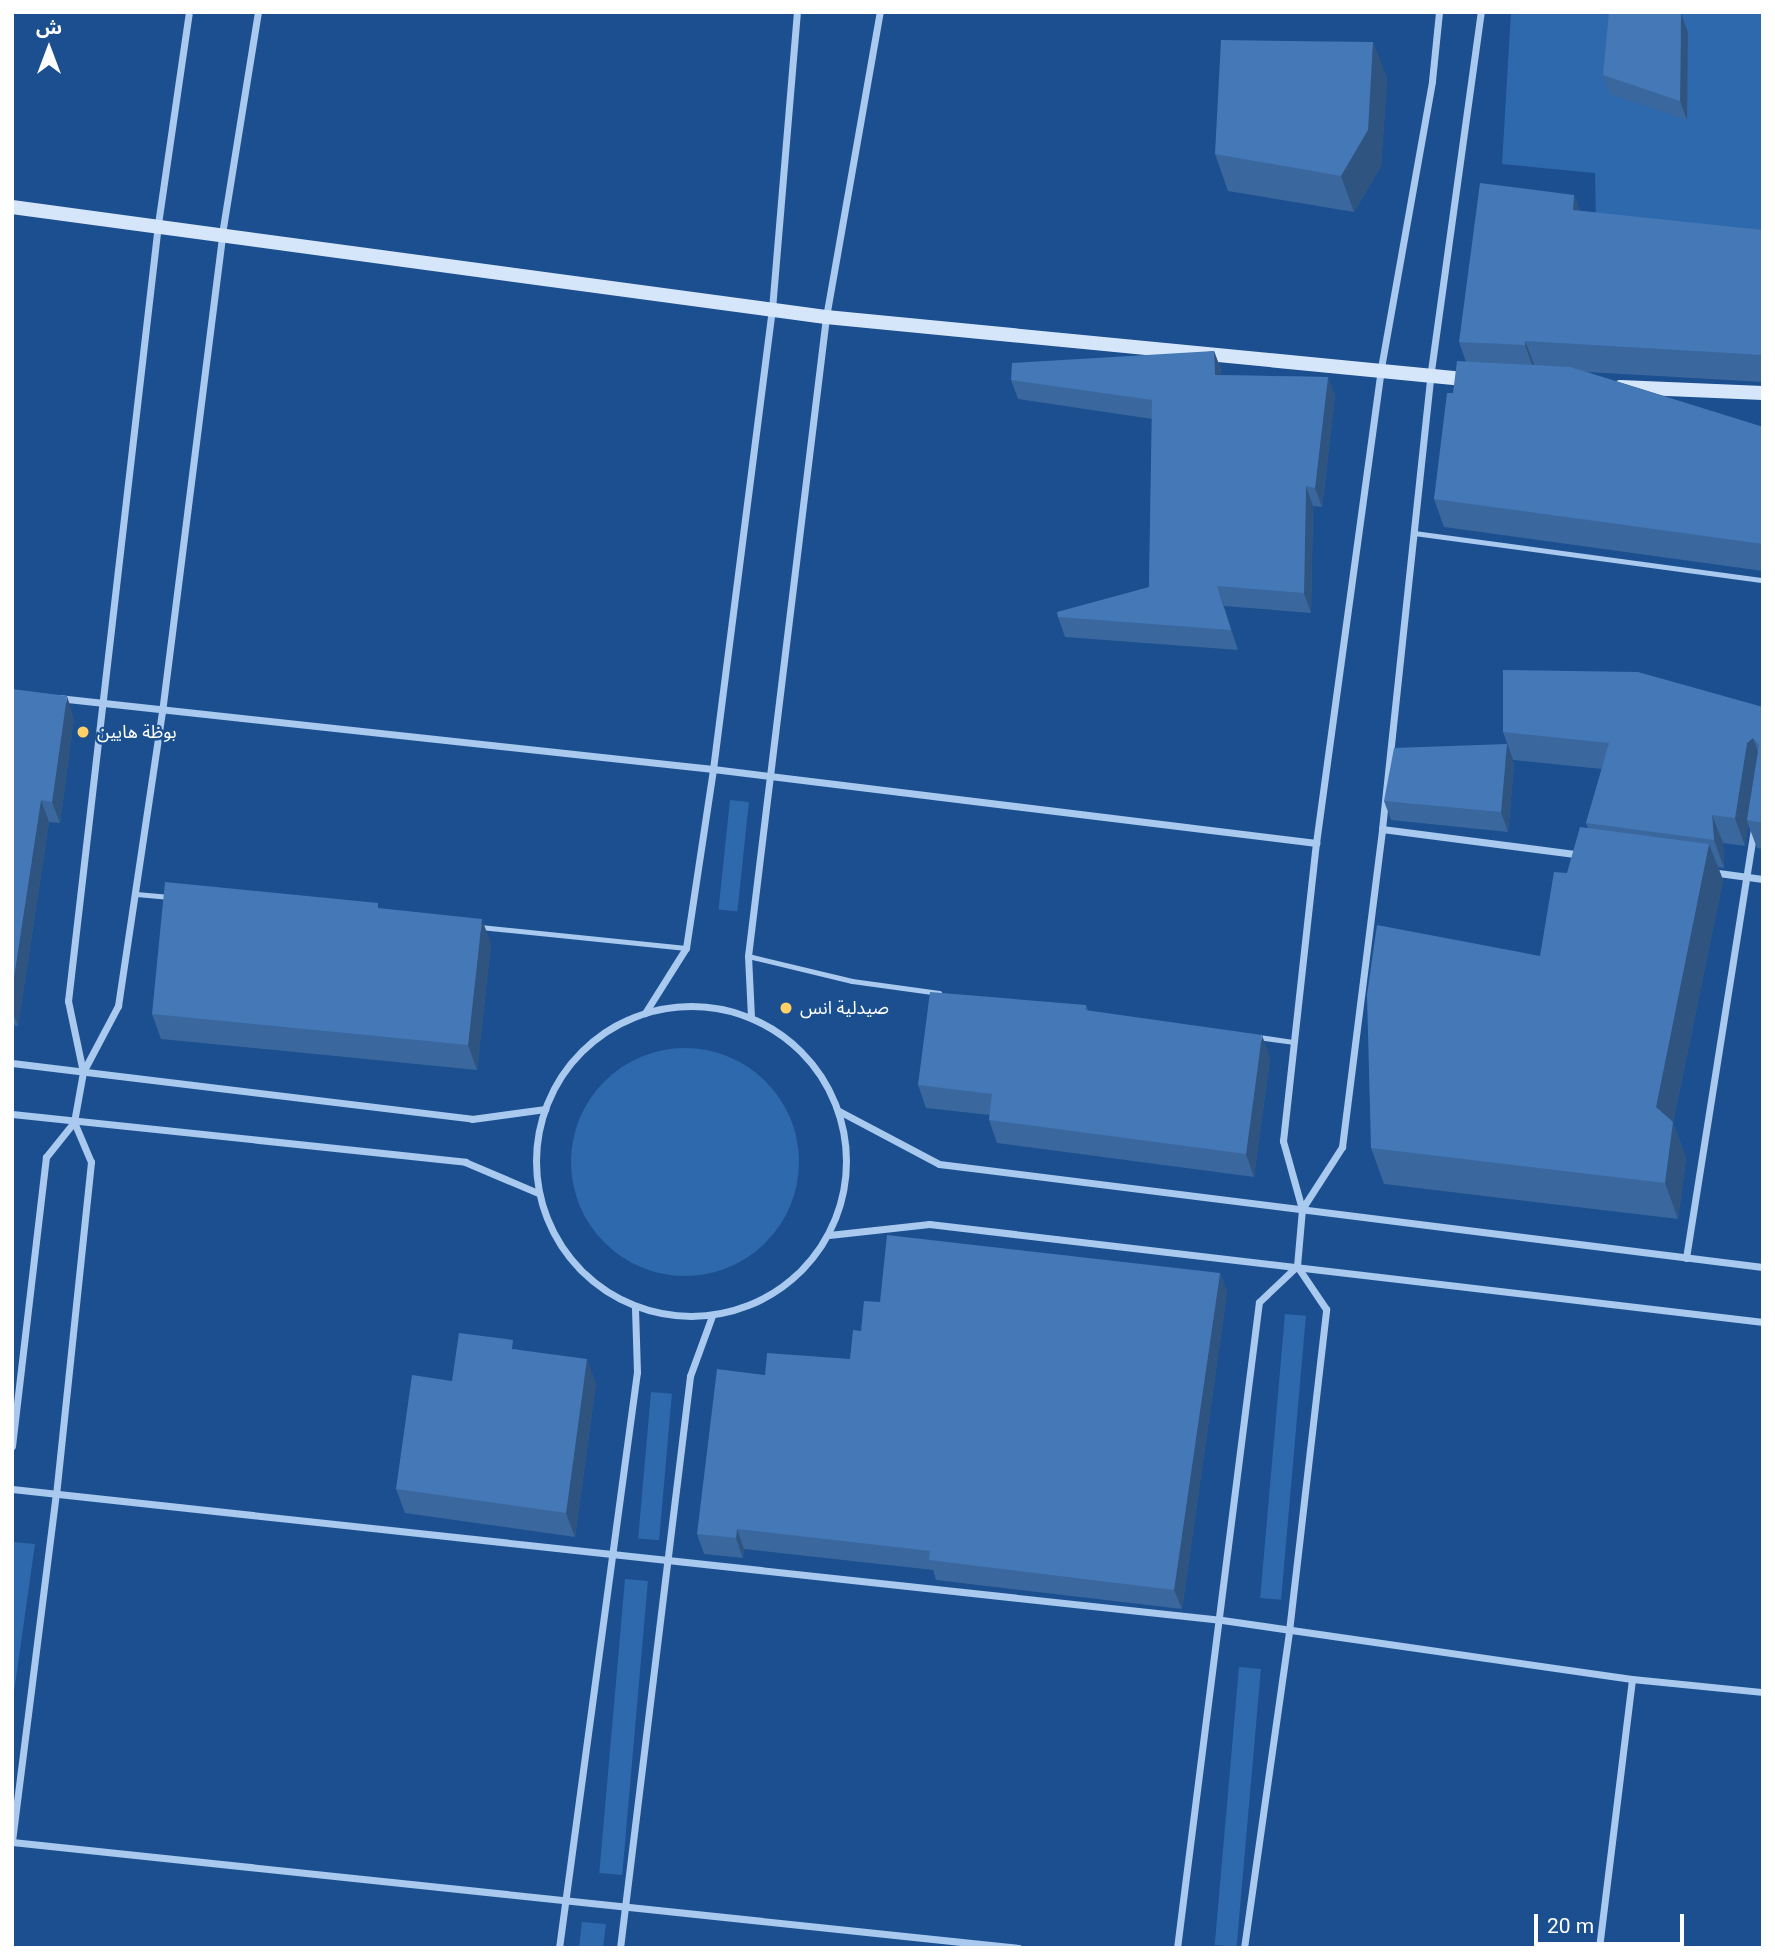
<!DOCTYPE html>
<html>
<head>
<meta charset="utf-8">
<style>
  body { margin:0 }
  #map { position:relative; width:1775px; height:1960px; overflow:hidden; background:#1b4f8f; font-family:Roboto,"Noto Sans Arabic",sans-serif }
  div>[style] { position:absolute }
  .green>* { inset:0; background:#2e69ad; transform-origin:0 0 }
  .round { border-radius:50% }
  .lane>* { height:5px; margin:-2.5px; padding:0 2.5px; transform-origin:2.5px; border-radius:2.5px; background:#a9c9ee }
  .street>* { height:7px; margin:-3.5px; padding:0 3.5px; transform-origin:3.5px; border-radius:3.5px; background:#a9c9ee }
  .street>.ring { margin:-3.5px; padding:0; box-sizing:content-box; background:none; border:7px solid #a9c9ee; border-radius:50% }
  .secondary>* { height:14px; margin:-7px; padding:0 7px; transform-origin:7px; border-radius:7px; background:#d6e6fa }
  .wall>* { inset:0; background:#3a679d }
  .shaded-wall>* { inset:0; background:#305480 }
  .building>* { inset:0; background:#4478b7 }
  .dots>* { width:19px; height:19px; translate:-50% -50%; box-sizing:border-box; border:4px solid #1b4f8f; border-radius:50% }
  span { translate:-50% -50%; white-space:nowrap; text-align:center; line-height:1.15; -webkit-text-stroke:5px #1b4f8f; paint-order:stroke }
  .poi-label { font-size:18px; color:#fff }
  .left { translate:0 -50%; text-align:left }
  .frame { position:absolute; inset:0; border:14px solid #fff; pointer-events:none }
  .north { position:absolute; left:14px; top:14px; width:70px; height:70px; -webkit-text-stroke:5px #1b4f8f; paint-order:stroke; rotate:0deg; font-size:19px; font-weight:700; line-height:28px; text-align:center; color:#fff }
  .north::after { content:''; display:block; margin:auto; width:24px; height:32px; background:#fff; clip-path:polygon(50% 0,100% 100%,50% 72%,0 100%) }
  .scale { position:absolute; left:1534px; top:1914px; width:150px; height:32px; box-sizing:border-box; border:4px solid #fff; border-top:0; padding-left:9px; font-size:21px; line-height:24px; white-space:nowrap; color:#fff; -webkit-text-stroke:5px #1b4f8f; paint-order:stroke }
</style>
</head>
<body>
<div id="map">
  <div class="green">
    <i style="clip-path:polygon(1511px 12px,1763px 12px,1763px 241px,1596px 227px,1595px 173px,1502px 164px)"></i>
    <i style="left:730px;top:800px;width:19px;height:110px;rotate:6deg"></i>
    <i class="round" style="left:571px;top:1048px;width:228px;height:228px"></i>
    <i style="left:1285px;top:1314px;width:21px;height:285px;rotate:5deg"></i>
    <i style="left:651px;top:1392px;width:21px;height:147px;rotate:5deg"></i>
    <i style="clip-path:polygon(13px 1542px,35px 1544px,12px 1706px,12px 1550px)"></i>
    <i style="left:625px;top:1579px;width:23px;height:295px;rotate:5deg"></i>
    <i style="left:1239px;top:1667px;width:22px;height:279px;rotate:5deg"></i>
    <i style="clip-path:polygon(582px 1922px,606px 1924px,603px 1948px,579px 1948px)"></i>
  </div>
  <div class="lane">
    <i style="left:1414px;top:533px;width:352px;rotate:7.7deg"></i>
    <i style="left:136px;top:894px;width:34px;rotate:5deg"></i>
    <i style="left:480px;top:927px;width:207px;rotate:5.8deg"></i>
    <i style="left:748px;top:956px;width:107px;rotate:13.5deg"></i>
    <i style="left:852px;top:981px;width:88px;rotate:7.9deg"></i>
    <i style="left:1258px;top:1037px;width:35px;rotate:8deg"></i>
  </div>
  <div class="street">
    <i style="left:58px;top:698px;width:659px;rotate:6.19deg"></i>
    <i style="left:713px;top:769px;width:608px;rotate:7deg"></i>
    <i style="left:1382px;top:829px;width:202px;rotate:7.4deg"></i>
    <i style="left:1711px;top:872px;width:52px;rotate:7.7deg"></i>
    <i class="ring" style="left:536px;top:1006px;width:303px;height:303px"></i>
    <i style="left:645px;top:1013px;width:77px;rotate:-57.8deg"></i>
    <i style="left:686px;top:948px;width:181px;rotate:-81.4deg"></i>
    <i style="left:713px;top:769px;width:464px;rotate:-82.7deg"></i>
    <i style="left:772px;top:309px;width:298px;rotate:-85.2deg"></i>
    <i style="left:751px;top:1017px;width:61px;rotate:-92.8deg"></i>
    <i style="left:748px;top:956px;width:644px;rotate:-83.04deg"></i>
    <i style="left:826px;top:317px;width:310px;rotate:-80deg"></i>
    <i style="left:12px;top:1063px;width:463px;rotate:6.9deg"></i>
    <i style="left:472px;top:1119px;width:74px;rotate:-7.8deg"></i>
    <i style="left:83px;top:1072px;width:73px;rotate:-101.9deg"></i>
    <i style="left:68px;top:1001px;width:782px;rotate:-83.39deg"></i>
    <i style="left:158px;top:224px;width:214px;rotate:-81.7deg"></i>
    <i style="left:839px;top:1111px;width:113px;rotate:27.9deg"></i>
    <i style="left:939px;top:1164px;width:830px;rotate:7.13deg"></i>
    <i style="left:12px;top:1114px;width:456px;rotate:6deg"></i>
    <i style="left:465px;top:1162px;width:79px;rotate:23deg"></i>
    <i style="left:1302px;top:1209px;width:74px;rotate:-57.2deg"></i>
    <i style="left:1342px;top:1147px;width:321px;rotate:-82.8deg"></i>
    <i style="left:1382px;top:829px;width:454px;rotate:-83.9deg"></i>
    <i style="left:1430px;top:378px;width:370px;rotate:-82.1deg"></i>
    <i style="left:829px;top:1235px;width:101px;rotate:-6.3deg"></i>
    <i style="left:929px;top:1224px;width:840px;rotate:6.7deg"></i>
    <i style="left:1686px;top:1258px;width:433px;rotate:-81deg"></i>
    <i style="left:12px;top:1446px;width:291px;rotate:-83.3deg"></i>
    <i style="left:46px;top:1157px;width:45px;rotate:-51.3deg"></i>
    <i style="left:74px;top:1122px;width:51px;rotate:-79.8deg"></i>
    <i style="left:83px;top:1072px;width:75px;rotate:-62.1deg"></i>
    <i style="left:118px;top:1006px;width:297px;rotate:-81.5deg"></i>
    <i style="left:162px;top:712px;width:482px;rotate:-82.8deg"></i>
    <i style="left:222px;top:234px;width:225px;rotate:-80.8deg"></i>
    <i style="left:12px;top:1489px;width:1217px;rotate:6.18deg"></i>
    <i style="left:1222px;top:1620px;width:414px;rotate:8.2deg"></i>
    <i style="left:1632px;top:1679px;width:132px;rotate:5.7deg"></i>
    <i style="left:12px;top:1841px;width:349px;rotate:-82.8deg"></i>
    <i style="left:56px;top:1495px;width:335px;rotate:-84deg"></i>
    <i style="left:91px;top:1162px;width:43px;rotate:-113deg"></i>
    <i style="left:12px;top:1842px;width:1012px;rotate:6.01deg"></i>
    <i style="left:559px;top:1948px;width:581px;rotate:-82.29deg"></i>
    <i style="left:637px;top:1372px;width:65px;rotate:-91.8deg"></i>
    <i style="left:620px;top:1948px;width:576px;rotate:-83.02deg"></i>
    <i style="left:690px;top:1376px;width:64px;rotate:-69.9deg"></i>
    <i style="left:1177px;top:1948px;width:651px;rotate:-82.77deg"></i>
    <i style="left:1259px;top:1302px;width:52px;rotate:-43.5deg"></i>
    <i style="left:1244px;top:1948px;width:320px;rotate:-81.9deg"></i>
    <i style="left:1289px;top:1631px;width:324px;rotate:-83.4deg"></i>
    <i style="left:1326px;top:1309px;width:52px;rotate:-124deg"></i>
    <i style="left:1297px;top:1266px;width:57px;rotate:-85deg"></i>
    <i style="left:1302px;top:1209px;width:71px;rotate:-105.6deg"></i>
    <i style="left:1283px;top:1141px;width:300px;rotate:-83.7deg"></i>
    <i style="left:1316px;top:843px;width:479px;rotate:-82.2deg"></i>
    <i style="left:1381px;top:368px;width:291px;rotate:-79.9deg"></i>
    <i style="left:1432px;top:81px;width:69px;rotate:-84.2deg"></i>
    <i style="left:1599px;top:1948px;width:271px;rotate:-83deg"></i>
  </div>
  <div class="secondary">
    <i style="left:12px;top:207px;width:821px;rotate:7.7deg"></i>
    <i style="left:826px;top:317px;width:651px;rotate:5.55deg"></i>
    <i style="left:1620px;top:387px;width:143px;rotate:2.4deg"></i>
  </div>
  <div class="wall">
    <i style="clip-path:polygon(1688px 33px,1687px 120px,1610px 94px,1603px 75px)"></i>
    <i style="clip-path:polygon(1373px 42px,1387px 79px,1381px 166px,1354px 212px,1228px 191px,1215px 154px)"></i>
    <i style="clip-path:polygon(1574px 195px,1580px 211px,1763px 230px,1763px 382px,1587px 372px,1763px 427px,1763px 571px,1444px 527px,1434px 499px,1453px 393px,1466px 362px,1459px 342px)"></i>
    <i style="clip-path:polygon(1214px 351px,1221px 370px,1221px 375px,1328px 377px,1335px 396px,1322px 507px,1313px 506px,1311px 613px,1224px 606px,1238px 650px,1065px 637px,1058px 617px,1149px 587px,1152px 419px,1018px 399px,1011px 380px)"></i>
    <i style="clip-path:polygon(12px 689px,74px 718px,60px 823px,49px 822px,18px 1026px,12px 1025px)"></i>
    <i style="clip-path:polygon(1763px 707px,1763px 849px,1757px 848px,1748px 824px,1745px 846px,1723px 843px,1724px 868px,1718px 867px,1723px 880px,1673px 1123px,1686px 1158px,1678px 1219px,1384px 1184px,1371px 1148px,1540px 956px,1567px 873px,1588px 828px,1586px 823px,1602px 769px,1513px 760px,1503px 732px)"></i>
    <i style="clip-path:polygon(1514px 764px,1508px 832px,1391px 820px,1384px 801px)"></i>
    <i style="clip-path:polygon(380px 909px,491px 944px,477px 1070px,161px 1039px,152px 1014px)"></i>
    <i style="clip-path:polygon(1086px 1005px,1088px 1011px,1270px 1058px,1254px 1177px,997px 1143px,989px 1120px,990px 1115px,926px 1108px,918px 1085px)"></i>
    <i style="clip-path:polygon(1220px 1273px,1227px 1292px,1182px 1609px,936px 1580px,933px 1570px,744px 1549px,743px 1558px,704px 1554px,697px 1534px,765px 1375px,850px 1359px,861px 1331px,880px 1302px)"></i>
    <i style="clip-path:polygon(516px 1349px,596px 1383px,575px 1537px,405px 1513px,396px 1489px,452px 1381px)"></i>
  </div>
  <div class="shaded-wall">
    <i style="clip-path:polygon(1681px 13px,1688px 33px,1687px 120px,1680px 101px)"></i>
    <i style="clip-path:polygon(1373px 42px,1387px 79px,1381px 166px,1354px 212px,1341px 176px)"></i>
    <i style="clip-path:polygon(1574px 195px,1584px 223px,1573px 210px)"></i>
    <i style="clip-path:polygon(1525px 341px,1536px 369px,1535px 373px,1525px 345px)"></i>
    <i style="clip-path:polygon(1214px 351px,1221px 370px,1222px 394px,1215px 375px)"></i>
    <i style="clip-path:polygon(1328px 377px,1335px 396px,1322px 507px,1315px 488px)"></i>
    <i style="clip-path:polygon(1306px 486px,1313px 506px,1311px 613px,1304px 593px)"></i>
    <i style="clip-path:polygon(1217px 586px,1224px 606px,1238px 650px,1231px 630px)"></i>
    <i style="clip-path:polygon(67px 696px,74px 718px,60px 823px,52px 802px)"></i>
    <i style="clip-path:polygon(1753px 738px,1763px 765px,1747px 820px,1748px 824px,1745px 846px,1735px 818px,1747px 743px)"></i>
    <i style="clip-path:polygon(1507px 744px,1514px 764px,1508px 832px,1501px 812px)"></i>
    <i style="clip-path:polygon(41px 800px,49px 822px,18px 1026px,12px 1010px,12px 990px)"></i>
    <i style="clip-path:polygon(1712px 815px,1723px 843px,1724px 868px,1714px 840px)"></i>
    <i style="clip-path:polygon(1709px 844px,1723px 880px,1673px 1123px,1686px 1158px,1678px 1219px,1665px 1183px,1656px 1107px)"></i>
    <i style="clip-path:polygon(482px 919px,491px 944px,477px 1070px,468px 1045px)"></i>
    <i style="clip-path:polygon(1262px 1035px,1270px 1058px,1254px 1177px,1246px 1154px)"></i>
    <i style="clip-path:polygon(1220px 1273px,1227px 1292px,1182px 1609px,1174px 1590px)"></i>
    <i style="clip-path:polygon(587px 1359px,596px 1383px,575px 1537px,566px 1513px)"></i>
    <i style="clip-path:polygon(737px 1529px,744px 1549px,743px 1558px,736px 1538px)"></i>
  </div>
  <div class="building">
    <i style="clip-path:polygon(1609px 12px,1670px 12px,1681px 13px,1680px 101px,1603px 75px)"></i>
    <i style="clip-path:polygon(1221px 40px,1373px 42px,1368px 130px,1341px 176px,1215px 154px)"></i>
    <i style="clip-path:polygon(1480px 183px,1574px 195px,1573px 210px,1763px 230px,1763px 355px,1525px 341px,1525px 345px,1459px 342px)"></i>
    <i style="clip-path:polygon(1214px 351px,1215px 375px,1328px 377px,1315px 488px,1306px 486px,1304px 593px,1217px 586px,1231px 630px,1058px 617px,1057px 612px,1149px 587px,1152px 400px,1011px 380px,1012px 363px)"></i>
    <i style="clip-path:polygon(1457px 361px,1570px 367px,1763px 427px,1763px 544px,1434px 499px,1447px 393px,1453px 393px)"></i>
    <i style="clip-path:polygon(1503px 670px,1638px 672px,1763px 707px,1763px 823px,1747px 820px,1759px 745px,1753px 738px,1747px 743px,1735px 818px,1712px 815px,1714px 840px,1586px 823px,1609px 743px,1503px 732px)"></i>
    <i style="clip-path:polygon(12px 689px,67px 696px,52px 802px,41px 800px,12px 990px)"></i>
    <i style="clip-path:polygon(1507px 744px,1501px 812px,1384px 801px,1394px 748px)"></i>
    <i style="clip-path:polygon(1580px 827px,1709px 844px,1656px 1107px,1673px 1122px,1665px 1183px,1371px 1148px,1367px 995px,1377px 925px,1540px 956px,1554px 872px,1567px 873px)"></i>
    <i style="clip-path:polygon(165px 882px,378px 903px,378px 908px,482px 919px,468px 1045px,152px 1014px)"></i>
    <i style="clip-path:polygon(930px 992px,1086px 1005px,1085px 1010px,1262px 1035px,1246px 1154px,989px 1120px,992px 1094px,918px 1085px)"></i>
    <i style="clip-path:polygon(887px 1235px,1220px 1273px,1174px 1590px,929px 1560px,930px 1551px,737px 1529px,736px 1538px,697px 1534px,717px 1369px,765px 1375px,767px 1353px,850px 1359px,853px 1330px,861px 1331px,864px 1301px,880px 1302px)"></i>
    <i style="clip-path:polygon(459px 1333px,513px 1340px,512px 1349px,587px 1359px,566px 1513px,396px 1489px,412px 1375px,452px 1381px)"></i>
  </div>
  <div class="dots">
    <i style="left:83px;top:732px;background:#ffd166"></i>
    <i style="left:786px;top:1008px;background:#ffd166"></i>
  </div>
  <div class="poi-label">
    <span class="left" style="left:97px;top:732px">بوظة هايين</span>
    <span class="left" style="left:800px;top:1008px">صيدلية انس</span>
  </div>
  <div class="frame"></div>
  <div class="north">ش</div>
  <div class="scale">20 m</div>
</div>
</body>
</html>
